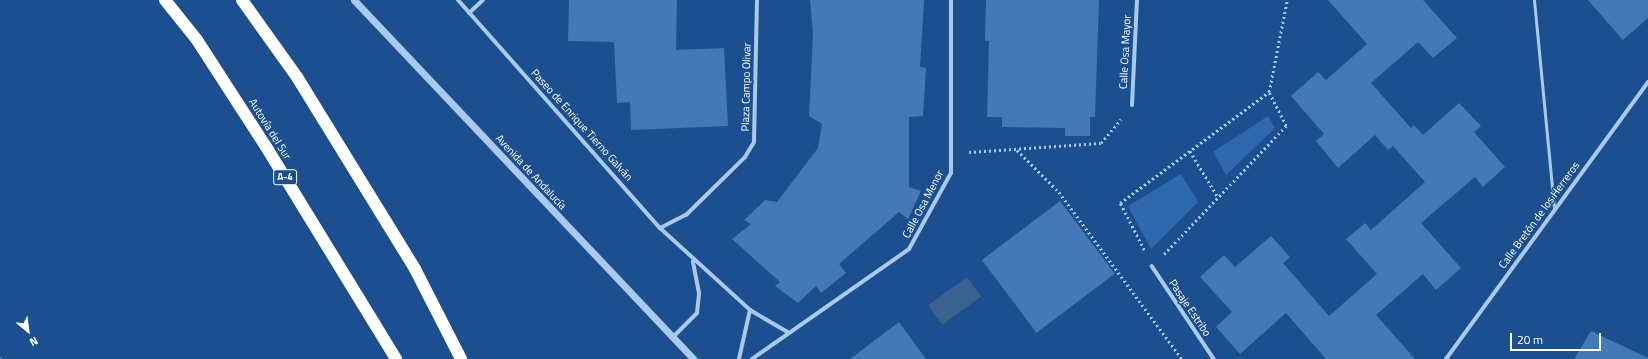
<!DOCTYPE html>
<html>
<head>
<meta charset="utf-8">
<style>
  body { margin:0 }
  #map { position:relative; width:1648px; height:359px; overflow:hidden; background:#1b4f8f; font-family:"Titillium Web",sans-serif }
  div>[style] { position:absolute }
  .green>* { inset:0; background:#2e69ad }
  .water>* { inset:0; background:#3c6290; transform-origin:0 0 }
  .building>* { inset:0; background:#4478b7; transform-origin:0 0 }
  .path>* { height:2.5px; margin-top:-1.25px; transform-origin:0; background:repeating-linear-gradient(90deg,#a9c9ee 0 2px,transparent 0 5px) }
  .service>* { height:3px; margin:-1.5px; padding:0 1.5px; transform-origin:1.5px; border-radius:1.5px; background:#a9c9ee }
  .pedestrian>* { height:3.5px; margin:-1.75px; padding:0 1.75px; transform-origin:1.75px; border-radius:1.75px; background:#a9c9ee }
  .minor>* { height:4px; margin:-2px; padding:0 2px; transform-origin:2px; border-radius:2px; background:#a9c9ee }
  .tertiary>* { height:7px; margin:-3.5px; padding:0 3.5px; transform-origin:3.5px; border-radius:3.5px; background:#a9c9ee }
  .motorway>* { height:12px; margin:-6px; padding:0 6px; transform-origin:6px; border-radius:6px; background:#fff }
  span { translate:-50% -50%; white-space:nowrap; text-align:center; line-height:1.15; -webkit-text-stroke:3px #1b4f8f; paint-order:stroke }
  .shield-label span { padding:1px 3px; background:#1b4f8f; border:1px solid; border-radius:3px; -webkit-text-stroke-width:0 }
  .shield-label { font-size:10px; color:#fff; font-weight:700 }
  .street-label { font-size:11px; color:#fff }
  .north { position:absolute; left:8px; top:311px; width:40px; height:40px; -webkit-text-stroke:3px #1b4f8f; paint-order:stroke; rotate:151deg; font-size:11px; font-weight:700; line-height:16px; text-align:center; color:#fff }
  .north::after { content:''; display:block; margin:auto; width:14px; height:18px; background:#fff; clip-path:polygon(50% 0,100% 100%,50% 72%,0 100%) }
  .scale { position:absolute; left:1510px; top:333px; width:91px; height:18px; box-sizing:border-box; border:2px solid #fff; border-top:0; padding-left:5px; font-size:12px; line-height:14px; white-space:nowrap; color:#fff; -webkit-text-stroke:3px #1b4f8f; paint-order:stroke }
</style>
</head>
<body>
<div id="map">
  <div class="green">
    <i style="clip-path:polygon(1268px 116px,1275px 128px,1226px 175px,1213px 152px)"></i>
    <i style="clip-path:polygon(1181px 174px,1198px 202px,1151px 249px,1128px 206px)"></i>
  </div>
  <div class="water">
    <i style="left:967px;top:277px;width:24px;height:48px;rotate:54deg"></i>
  </div>
  <div class="building">
    <i style="clip-path:polygon(569px 0,677px 0,676px 50px,724px 48px,728px 126px,631px 130px,630px 102px,617px 103px,614px 42px,568px 41px)"></i>
    <i style="clip-path:polygon(810px 0,924px 0,920px 67px,926px 68px,923px 116px,909px 117px,909px 187px,921px 191px,908px 219px,899px 212px,839px 264px,846px 273px,821px 293px,816px 286px,798px 303px,775px 286px,780px 282px,732px 239px,751px 224px,744px 220px,765px 200px,777px 202px,818px 148px,822px 124px,809px 116px,813px 35px)"></i>
    <i style="clip-path:polygon(986px 0,1099px 0,1095px 117px,1090px 117px,1090px 136px,1065px 136px,1065px 128px,1002px 127px,1002px 117px,987px 117px,989px 41px,985px 41px)"></i>
    <i style="clip-path:polygon(1328px 0,1423px 0,1457px 38px,1433px 58px,1418px 42px,1371px 83px,1411px 128px,1414px 125px,1423px 135px,1459px 103px,1481px 126px,1474px 132px,1505px 167px,1483px 187px,1475px 177px,1421px 223px,1461px 268px,1436px 290px,1423px 274px,1376px 315px,1415px 359px,1326px 359px,1286px 313px,1240px 354px,1216px 327px,1232px 312px,1200px 277px,1224px 255px,1235px 267px,1271px 236px,1290px 257px,1283px 263px,1329px 316px,1377px 274px,1346px 239px,1365px 223px,1371px 230px,1425px 182px,1393px 146px,1388px 150px,1375px 135px,1338px 168px,1316px 141px,1324px 134px,1291px 96px,1318px 72px,1326px 80px,1367px 44px)"></i>
    <i style="clip-path:polygon(1588px 0,1648px 0,1648px 18px,1623px 40px)"></i>
    <i style="left:1060px;top:201px;width:91px;height:98px;rotate:53deg"></i>
    <i style="clip-path:polygon(899px 322px,926px 359px,850px 359px)"></i>
    <i style="clip-path:polygon(1591px 331px,1648px 358px,1648px 359px,1574px 359px)"></i>
  </div>
  <div class="path">
    <i style="left:1017px;top:150px;width:59px;rotate:45deg"></i>
    <i style="left:1059px;top:192px;width:207px;rotate:53.6deg"></i>
    <i style="left:1190px;top:151px;width:54px;rotate:58.7deg"></i>
    <i style="left:969px;top:152px;width:132px;rotate:-3.9deg"></i>
    <i style="left:1101px;top:143px;width:31px;rotate:-50deg"></i>
    <i style="left:1144px;top:250px;width:53px;rotate:-117.1deg"></i>
    <i style="left:1120px;top:203px;width:186px;rotate:-36.7deg"></i>
    <i style="left:1164px;top:254px;width:177px;rotate:-46.4deg"></i>
    <i style="left:1286px;top:126px;width:38px;rotate:-117deg"></i>
    <i style="left:1269px;top:92px;width:94px;rotate:-78.9deg"></i>
    <i style="left:0;top:358px;width:1px;rotate:45deg"></i>
  </div>
  <div class="service">
    <i style="left:1534px;top:0;width:210px;rotate:84.5deg"></i>
  </div>
  <div class="pedestrian">
    <i style="left:1152px;top:266px;width:112px;rotate:56.3deg"></i>
  </div>
  <div class="minor">
    <i style="left:458px;top:0;width:305px;rotate:48.5deg"></i>
    <i style="left:660px;top:228px;width:122px;rotate:42.3deg"></i>
    <i style="left:750px;top:310px;width:50px;rotate:102.7deg"></i>
    <i style="left:469px;top:13px;width:19px;rotate:-43deg"></i>
    <i style="left:1132px;top:105px;width:105px;rotate:-87.3deg"></i>
    <i style="left:660px;top:228px;width:29px;rotate:-27deg"></i>
    <i style="left:686px;top:215px;width:83px;rotate:-44.5deg"></i>
    <i style="left:745px;top:157px;width:17px;rotate:-59deg"></i>
    <i style="left:754px;top:142px;width:142px;rotate:-88.8deg"></i>
    <i style="left:750px;top:310px;width:45px;rotate:30.5deg"></i>
    <i style="left:672px;top:338px;width:35px;rotate:-45deg"></i>
    <i style="left:697px;top:313px;width:20px;rotate:-84deg"></i>
    <i style="left:699px;top:293px;width:32px;rotate:-101deg"></i>
    <i style="left:752px;top:359px;width:192px;rotate:-35deg"></i>
    <i style="left:909px;top:249px;width:87px;rotate:-61.1deg"></i>
    <i style="left:951px;top:173px;width:173px;rotate:-90deg"></i>
    <i style="left:1446px;top:359px;width:343px;rotate:-53.9deg"></i>
  </div>
  <div class="tertiary">
    <i style="left:354px;top:0;width:494px;rotate:46.6deg"></i>
  </div>
  <div class="motorway">
    <i style="left:165px;top:0;width:51px;rotate:51.3deg"></i>
    <i style="left:197px;top:40px;width:125px;rotate:57.1deg"></i>
    <i style="left:265px;top:145px;width:251px;rotate:58.5deg"></i>
    <i style="left:242px;top:0;width:95px;rotate:54.5deg"></i>
    <i style="left:297px;top:77px;width:225px;rotate:58.4deg"></i>
    <i style="left:415px;top:269px;width:101px;rotate:62.9deg"></i>
  </div>
  <div class="shield-label">
    <span style="left:285px;top:177px">A-4</span>
  </div>
  <div class="street-label">
    <span style="left:1125px;top:52px;rotate:-87deg">Calle Osa Mayor</span>
    <span style="left:746px;top:87px;rotate:-89deg">Plaza Campo Olivar</span>
    <span style="left:582px;top:125px;rotate:48deg">Paseo de Enrique Tierno Galván</span>
    <span style="left:270px;top:129px;rotate:58deg">Autovía del Sur</span>
    <span style="left:531px;top:172px;rotate:47deg">Avenida de Andalucía</span>
    <span style="left:923px;top:204px;rotate:-62deg">Calle Osa Menor</span>
    <span style="left:1539px;top:215px;rotate:-54deg">Calle Bretón de los Herreros</span>
    <span style="left:1190px;top:308px;rotate:56deg">Pasaje Estribo</span>
  </div>
  <div class="north">N</div>
  <div class="scale">20 m</div>
</div>
</body>
</html>
